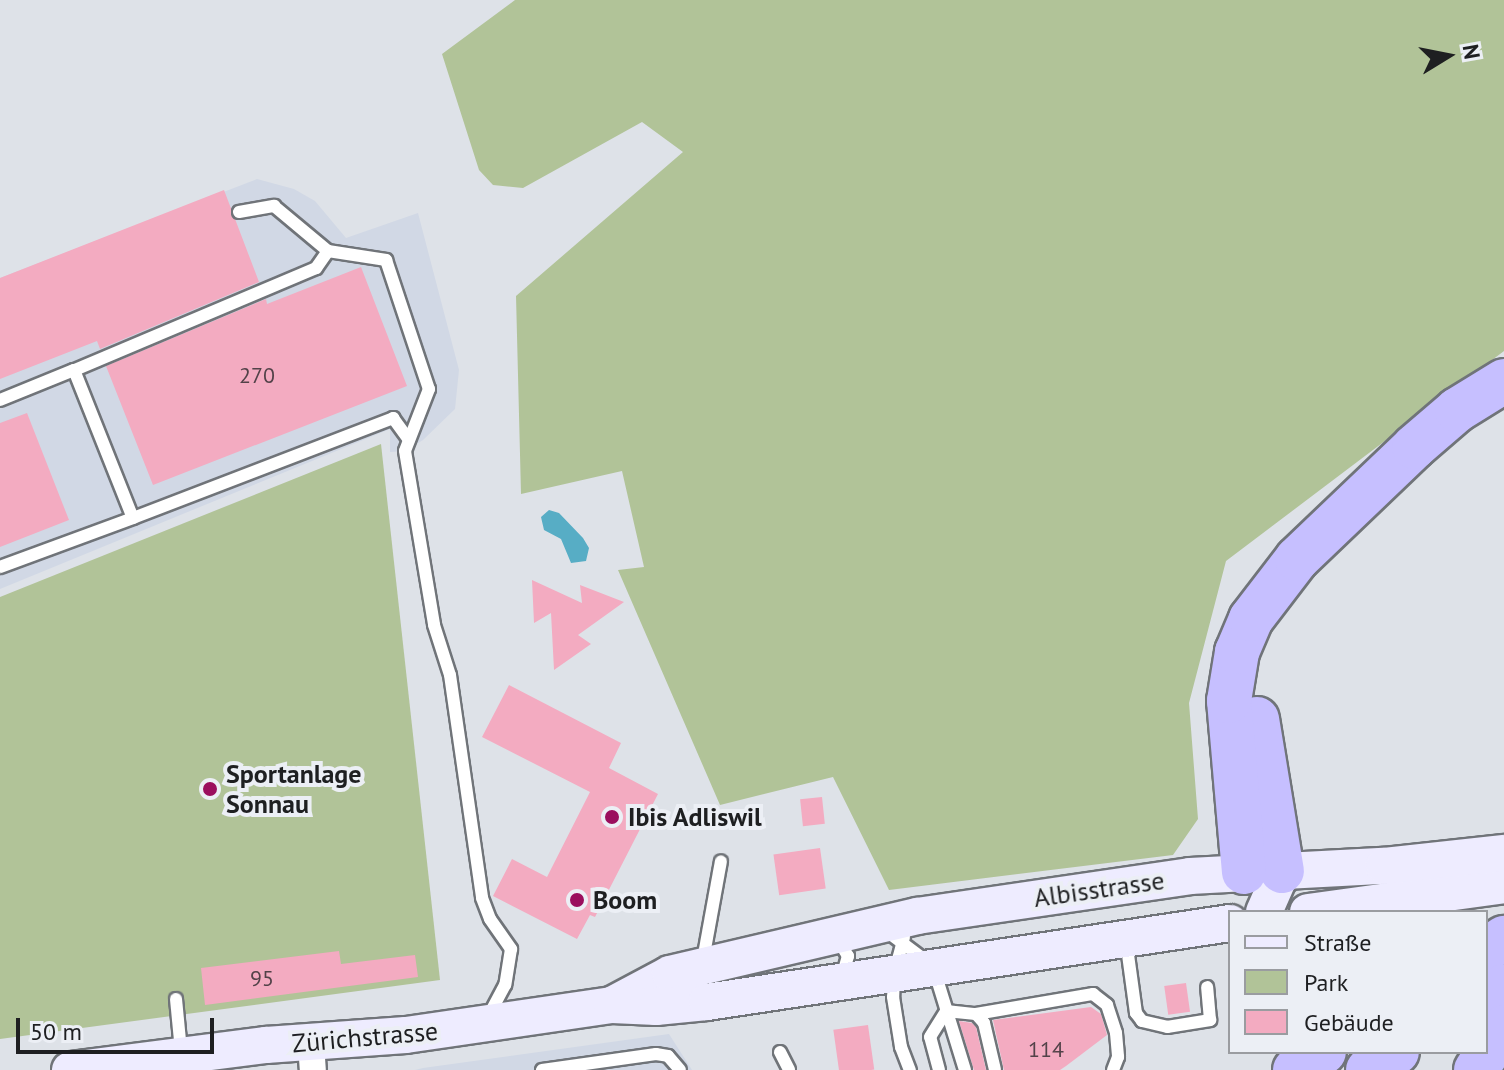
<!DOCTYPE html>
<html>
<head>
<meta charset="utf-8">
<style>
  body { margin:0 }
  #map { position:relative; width:1504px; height:1070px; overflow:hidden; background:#dee2e8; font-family:"PT Sans",sans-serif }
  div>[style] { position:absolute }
  .built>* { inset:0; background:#d1d8e5 }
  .green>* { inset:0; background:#b1c398 }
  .water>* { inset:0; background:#57adc5 }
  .building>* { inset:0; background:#f3abc1; transform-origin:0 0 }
  .roads { filter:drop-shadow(2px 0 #707479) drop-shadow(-2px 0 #707479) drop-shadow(0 2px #707479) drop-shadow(0 -2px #707479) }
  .service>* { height:12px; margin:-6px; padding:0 6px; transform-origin:6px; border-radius:6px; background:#fff }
  .minor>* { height:26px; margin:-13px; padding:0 13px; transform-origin:13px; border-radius:13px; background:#fff }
  .secondary>* { height:36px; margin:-18px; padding:0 18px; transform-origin:18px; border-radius:18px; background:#eeecff }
  .motorway>* { height:44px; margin:-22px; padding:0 22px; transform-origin:22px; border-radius:22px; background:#c6bfff }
  .dots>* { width:22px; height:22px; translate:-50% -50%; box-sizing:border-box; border:4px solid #eceff5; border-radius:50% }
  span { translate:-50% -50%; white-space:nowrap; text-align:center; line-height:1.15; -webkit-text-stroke:8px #eceff5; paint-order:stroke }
  .number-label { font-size:22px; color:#534249 }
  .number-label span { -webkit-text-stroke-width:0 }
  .poi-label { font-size:26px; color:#1e1f21; font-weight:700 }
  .left { translate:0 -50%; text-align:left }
  .street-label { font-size:26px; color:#1e1f21 }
  .legend { position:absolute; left:1228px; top:910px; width:260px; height:144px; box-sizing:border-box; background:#eceff5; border:2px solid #9a9ca0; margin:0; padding:10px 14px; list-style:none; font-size:24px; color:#1e1f21 }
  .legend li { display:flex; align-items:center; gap:16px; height:40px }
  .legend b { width:40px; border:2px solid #9a9ca0 }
  .north { position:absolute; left:1408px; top:16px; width:80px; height:80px; -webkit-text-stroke:6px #eceff5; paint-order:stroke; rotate:80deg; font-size:22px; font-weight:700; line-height:32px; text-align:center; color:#1e1f21 }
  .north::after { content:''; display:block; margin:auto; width:28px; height:36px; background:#1e1f21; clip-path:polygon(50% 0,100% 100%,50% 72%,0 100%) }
  .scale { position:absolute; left:16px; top:1018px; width:198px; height:36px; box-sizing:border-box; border:4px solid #1e1f21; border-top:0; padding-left:10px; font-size:24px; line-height:28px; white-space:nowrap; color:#1e1f21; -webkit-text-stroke:6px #eceff5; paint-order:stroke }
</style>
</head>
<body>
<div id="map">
  <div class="built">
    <i style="clip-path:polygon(257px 179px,294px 189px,315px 201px,346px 238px,418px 213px,459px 370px,455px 409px,423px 440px,405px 451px,390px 452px,390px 429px,0 589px,0 278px)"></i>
    <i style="clip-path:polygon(669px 1034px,692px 1070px,415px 1070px,423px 1068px)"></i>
  </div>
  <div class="green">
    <i style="clip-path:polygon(515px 0,1504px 0,1504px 351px,1226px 561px,1189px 703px,1198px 819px,1173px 855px,889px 890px,833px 777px,720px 805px,618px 570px,644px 567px,622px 471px,521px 494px,516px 296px,683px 152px,642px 122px,523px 188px,493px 185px,479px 170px,442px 54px)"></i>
    <i style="clip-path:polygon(381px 444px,440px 980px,0 1039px,0 597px)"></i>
  </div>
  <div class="water">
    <i style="clip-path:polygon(549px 510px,559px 513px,583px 538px,589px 548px,586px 561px,571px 563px,561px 539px,544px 530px,541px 517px)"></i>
  </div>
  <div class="building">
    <i style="clip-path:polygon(224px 190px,259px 282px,100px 349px,97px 341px,0 379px,0 278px)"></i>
    <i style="clip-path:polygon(361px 267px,407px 386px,153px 485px,106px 366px,266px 299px,267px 304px)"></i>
    <i style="clip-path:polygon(27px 413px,69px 520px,0 547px,0 423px)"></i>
    <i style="clip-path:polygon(532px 580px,582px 603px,580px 585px,624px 602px,578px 635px,591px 644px,554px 670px,551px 613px,534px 623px)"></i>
    <i style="clip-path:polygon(509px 685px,621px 743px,609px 768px,658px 794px,595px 917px,590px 915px,577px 939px,493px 896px,512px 859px,547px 877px,590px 792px,482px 737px)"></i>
    <i style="left:822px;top:797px;width:27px;height:22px;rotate:84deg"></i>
    <i style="left:820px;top:848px;width:41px;height:47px;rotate:82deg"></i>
    <i style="clip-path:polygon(339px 951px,341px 964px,415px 955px,418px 977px,205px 1005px,201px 968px)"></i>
    <i style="left:1186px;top:983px;width:29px;height:22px;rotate:82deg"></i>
    <i style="clip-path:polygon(1091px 1007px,1101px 1014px,1107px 1035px,1066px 1066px,1060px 1070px,1004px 1070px,993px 1020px)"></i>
    <i style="clip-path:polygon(959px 1021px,972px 1023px,976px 1027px,986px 1070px,974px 1070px)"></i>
    <i style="left:868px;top:1025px;width:45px;height:35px;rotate:82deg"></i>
  </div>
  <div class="roads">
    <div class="service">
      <i style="left:239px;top:212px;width:36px;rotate:-10deg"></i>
      <i style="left:274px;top:206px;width:70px;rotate:39.8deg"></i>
      <i style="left:328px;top:251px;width:59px;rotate:8.8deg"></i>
      <i style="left:386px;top:260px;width:136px;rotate:71.6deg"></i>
      <i style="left:429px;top:389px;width:66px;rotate:111.2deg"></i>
      <i style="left:405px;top:451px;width:176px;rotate:80.5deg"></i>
      <i style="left:434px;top:625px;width:52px;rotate:72.3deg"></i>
      <i style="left:450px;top:675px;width:225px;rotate:81.8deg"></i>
      <i style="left:482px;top:898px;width:22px;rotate:69deg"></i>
      <i style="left:490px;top:919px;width:37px;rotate:55deg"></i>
      <i style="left:511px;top:949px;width:36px;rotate:99deg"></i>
      <i style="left:505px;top:985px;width:36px;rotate:118deg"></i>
      <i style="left:328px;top:251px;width:21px;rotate:125deg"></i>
      <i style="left:316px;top:268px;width:263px;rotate:157.1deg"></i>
      <i style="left:74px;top:370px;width:159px;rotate:68.3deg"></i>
      <i style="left:133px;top:518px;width:279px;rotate:-21deg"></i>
      <i style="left:393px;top:418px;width:27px;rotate:54deg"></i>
      <i style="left:0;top:400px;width:80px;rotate:-22.1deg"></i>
      <i style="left:0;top:567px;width:142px;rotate:-20.2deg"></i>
      <i style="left:885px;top:930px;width:60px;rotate:36.9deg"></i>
      <i style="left:933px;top:966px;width:109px;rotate:72.9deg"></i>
      <i style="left:904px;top:937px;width:38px;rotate:105deg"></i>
      <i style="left:894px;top:974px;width:23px;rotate:92deg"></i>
      <i style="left:893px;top:997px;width:51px;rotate:80.9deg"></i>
      <i style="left:901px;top:1047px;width:25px;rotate:69deg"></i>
      <i style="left:838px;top:940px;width:19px;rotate:58deg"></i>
      <i style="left:848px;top:956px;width:22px;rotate:106deg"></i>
      <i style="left:1126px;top:940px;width:74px;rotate:82.2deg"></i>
      <i style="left:1136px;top:1013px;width:10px;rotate:53deg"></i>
      <i style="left:1142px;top:1021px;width:26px;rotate:13deg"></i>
      <i style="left:1167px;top:1027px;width:44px;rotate:-9.2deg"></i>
      <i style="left:1210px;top:1020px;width:33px;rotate:-95deg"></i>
      <i style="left:705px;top:949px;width:89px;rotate:-79.7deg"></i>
      <i style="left:176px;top:999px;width:52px;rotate:84.5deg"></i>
      <i style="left:946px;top:1011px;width:30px;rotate:6deg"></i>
      <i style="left:976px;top:1014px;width:119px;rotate:-9.7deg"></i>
      <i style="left:1093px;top:994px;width:18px;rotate:38deg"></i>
      <i style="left:1107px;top:1005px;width:29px;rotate:72deg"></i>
      <i style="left:1116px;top:1033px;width:24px;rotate:85deg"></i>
      <i style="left:1118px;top:1057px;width:14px;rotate:111deg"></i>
      <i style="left:976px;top:1014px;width:12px;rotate:48deg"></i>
      <i style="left:984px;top:1023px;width:48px;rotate:76.8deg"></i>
      <i style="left:780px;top:1052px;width:20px;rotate:63deg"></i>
      <i style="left:542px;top:1070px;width:115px;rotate:-8deg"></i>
      <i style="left:656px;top:1054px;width:12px;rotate:9deg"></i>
      <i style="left:668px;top:1056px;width:18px;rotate:49deg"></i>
      <i style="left:939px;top:1070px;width:34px;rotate:-105deg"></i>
      <i style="left:930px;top:1037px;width:31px;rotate:-58deg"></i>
    </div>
    <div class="minor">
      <i style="left:311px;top:1044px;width:26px;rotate:86deg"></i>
    </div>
    <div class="secondary">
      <i style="left:1264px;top:912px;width:45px;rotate:-66.3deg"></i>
      <i style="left:1308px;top:912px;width:198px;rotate:-7.8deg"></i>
      <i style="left:612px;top:1005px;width:66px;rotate:-28.1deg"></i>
      <i style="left:670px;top:974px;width:254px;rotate:-13.2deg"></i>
      <i style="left:917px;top:916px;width:276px;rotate:-8.3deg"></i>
      <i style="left:1190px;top:876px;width:194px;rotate:-3deg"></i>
      <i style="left:1384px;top:866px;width:121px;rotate:-6.2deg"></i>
      <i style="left:70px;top:1070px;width:198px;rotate:-7.3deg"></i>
      <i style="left:266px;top:1045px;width:140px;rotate:-4.1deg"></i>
      <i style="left:406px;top:1035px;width:208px;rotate:-8.3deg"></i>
      <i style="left:612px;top:1005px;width:44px;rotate:2.6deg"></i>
      <i style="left:656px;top:1007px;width:51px;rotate:-5.6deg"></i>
      <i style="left:707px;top:1002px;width:529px;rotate:-8.59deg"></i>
    </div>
    <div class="motorway">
      <i style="left:1257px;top:719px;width:154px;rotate:80.7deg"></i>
      <i style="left:1244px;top:872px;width:172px;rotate:-95deg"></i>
      <i style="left:1229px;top:701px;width:50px;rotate:-80.7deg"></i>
      <i style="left:1237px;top:652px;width:36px;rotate:-67deg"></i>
      <i style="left:1251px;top:619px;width:76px;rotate:-52.5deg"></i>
      <i style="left:1297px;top:559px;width:162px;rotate:-43.7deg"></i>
      <i style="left:1414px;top:447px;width:57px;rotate:-40.7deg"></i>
      <i style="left:1457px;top:410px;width:55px;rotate:-31.7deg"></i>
      <i style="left:1486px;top:950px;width:22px;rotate:-34deg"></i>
      <i style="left:1486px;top:997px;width:21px;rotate:-31deg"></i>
      <i style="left:1295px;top:1070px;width:34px;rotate:-32deg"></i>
      <i style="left:1368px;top:1070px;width:34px;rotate:-32deg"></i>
      <i style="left:1476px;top:1070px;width:51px;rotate:-56.9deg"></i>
    </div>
  </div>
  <div class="dots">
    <i style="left:210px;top:789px;background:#9b0e5e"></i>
    <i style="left:612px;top:817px;background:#9b0e5e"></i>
    <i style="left:577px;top:900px;background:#9b0e5e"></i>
  </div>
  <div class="number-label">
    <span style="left:257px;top:376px">270</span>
    <span style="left:262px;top:979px">95</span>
    <span style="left:1046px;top:1050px">114</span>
  </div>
  <div class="poi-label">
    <span class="left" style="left:226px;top:789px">Sportanlage<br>Sonnau</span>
    <span class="left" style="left:628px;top:817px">Ibis Adliswil</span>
    <span class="left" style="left:593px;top:900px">Boom</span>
  </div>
  <div class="street-label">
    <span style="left:1099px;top:889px;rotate:-8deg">Albisstrasse</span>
    <span style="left:365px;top:1037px;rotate:-5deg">Zürichstrasse</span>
  </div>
  <ul class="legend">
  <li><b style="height:10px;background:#eeecff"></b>Straße</li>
  <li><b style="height:22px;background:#b1c398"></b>Park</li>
  <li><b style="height:22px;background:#f3abc1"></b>Gebäude</li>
  </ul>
  <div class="north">N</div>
  <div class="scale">50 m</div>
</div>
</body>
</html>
